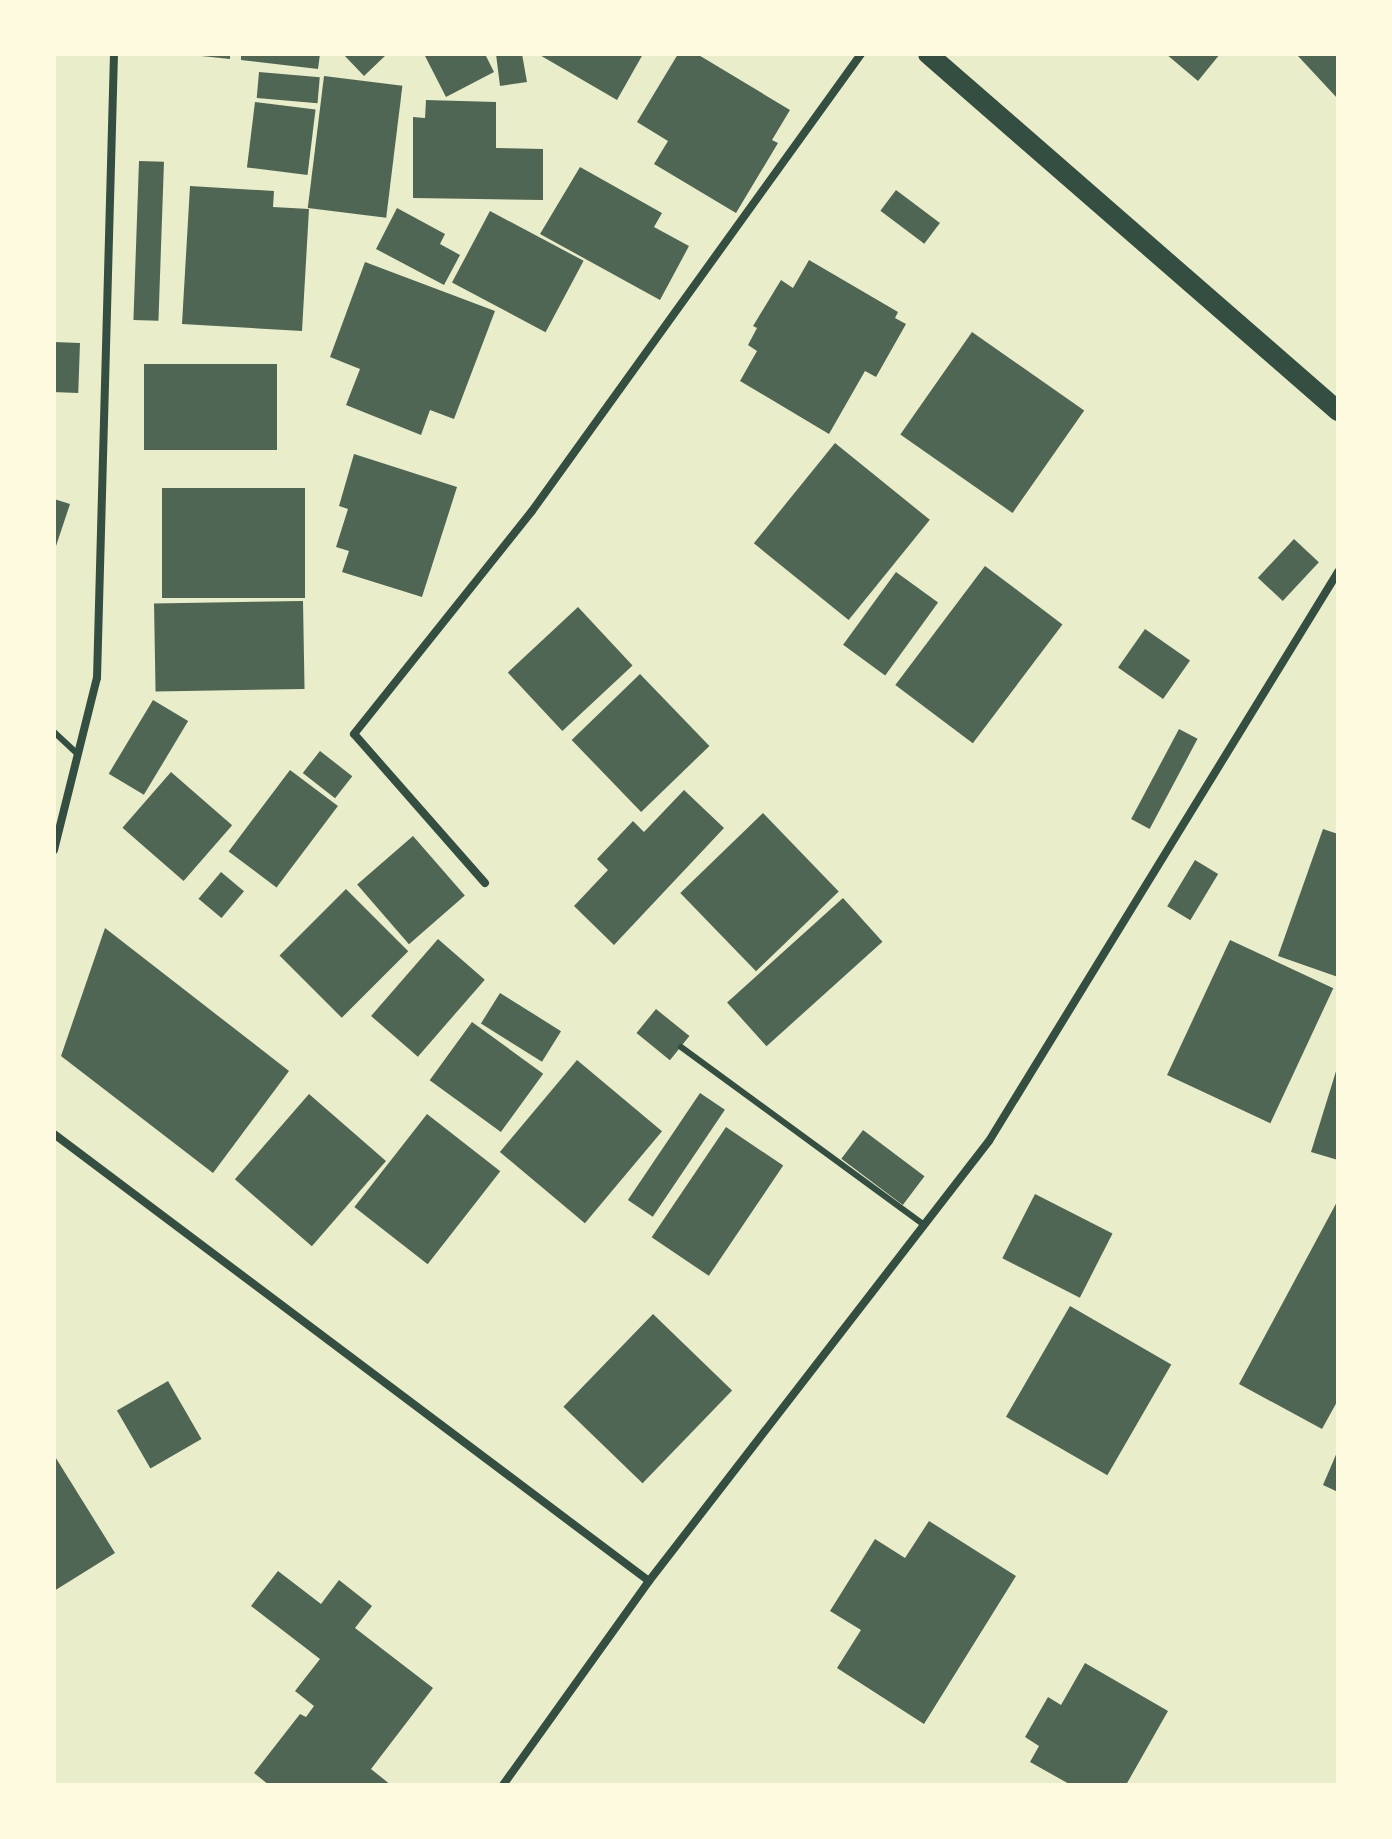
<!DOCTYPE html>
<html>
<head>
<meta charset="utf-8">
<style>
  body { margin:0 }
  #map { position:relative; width:1392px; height:1839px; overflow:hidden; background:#e9edc9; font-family:Manrope,sans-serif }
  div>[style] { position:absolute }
  .building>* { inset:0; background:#4f6655; transform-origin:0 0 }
  .service>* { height:6px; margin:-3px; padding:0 3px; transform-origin:3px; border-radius:3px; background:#344e41 }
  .minor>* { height:8px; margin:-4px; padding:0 4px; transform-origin:4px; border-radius:4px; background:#344e41 }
  .primary>* { height:20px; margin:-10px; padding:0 10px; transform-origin:10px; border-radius:10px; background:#344e41 }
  span { translate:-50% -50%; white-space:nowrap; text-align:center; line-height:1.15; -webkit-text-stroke:7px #fefae0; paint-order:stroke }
  .frame { position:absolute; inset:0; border:56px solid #fefae0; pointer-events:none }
</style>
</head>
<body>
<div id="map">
  <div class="building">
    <i style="clip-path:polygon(182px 54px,230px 54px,230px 59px)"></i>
    <i style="clip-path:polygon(241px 54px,320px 54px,318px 69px,241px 60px)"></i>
    <i style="clip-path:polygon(343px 54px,387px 54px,364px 76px)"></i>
    <i style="clip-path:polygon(424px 54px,485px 54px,494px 72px,446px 97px)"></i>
    <i style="clip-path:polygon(496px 54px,522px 54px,527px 82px,500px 86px)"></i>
    <i style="clip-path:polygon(538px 54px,643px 54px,617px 100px)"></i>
    <i style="clip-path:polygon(678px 54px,697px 54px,790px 110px,772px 140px,778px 143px,736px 213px,654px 164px,668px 141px,637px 122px)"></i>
    <i style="clip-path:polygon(1166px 54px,1220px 54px,1198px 81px)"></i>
    <i style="clip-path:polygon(1300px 54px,1338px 54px,1338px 99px,1298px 56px)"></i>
    <i style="left:259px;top:72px;width:61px;height:26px;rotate:5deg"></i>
    <i style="left:324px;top:76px;width:79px;height:133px;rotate:7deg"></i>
    <i style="clip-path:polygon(426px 100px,496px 102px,496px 148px,543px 149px,543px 200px,413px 198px,413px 117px,425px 118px)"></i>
    <i style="left:255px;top:102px;width:61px;height:66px;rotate:7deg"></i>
    <i style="left:139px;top:161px;width:25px;height:159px;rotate:2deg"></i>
    <i style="clip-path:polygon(580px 167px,662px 213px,654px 227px,689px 246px,660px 300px,540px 234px)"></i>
    <i style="clip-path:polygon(190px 186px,274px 191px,273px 207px,309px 209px,302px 331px,182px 324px)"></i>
    <i style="left:896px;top:190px;width:55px;height:26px;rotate:37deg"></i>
    <i style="clip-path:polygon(397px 208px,445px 234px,440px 244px,460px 255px,444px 285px,376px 249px)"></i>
    <i style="left:490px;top:211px;width:106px;height:81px;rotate:28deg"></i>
    <i style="clip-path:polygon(809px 260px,898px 312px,895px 318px,906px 324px,876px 377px,865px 371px,829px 434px,740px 381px,757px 351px,748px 345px,757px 328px,753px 326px,781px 280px,793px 288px)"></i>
    <i style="clip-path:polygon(365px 262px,495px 311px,454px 419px,430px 410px,421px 435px,346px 405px,360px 369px,330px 357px)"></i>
    <i style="left:972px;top:332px;width:137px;height:125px;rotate:35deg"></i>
    <i style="left:54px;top:342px;width:26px;height:50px;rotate:2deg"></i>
    <i style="left:277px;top:364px;width:86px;height:133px;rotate:90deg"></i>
    <i style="left:835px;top:443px;width:122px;height:129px;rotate:39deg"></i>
    <i style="clip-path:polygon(354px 454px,457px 487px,422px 597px,342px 572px,349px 551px,336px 547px,348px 509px,339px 506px)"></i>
    <i style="left:162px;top:488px;width:143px;height:110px"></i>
    <i style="clip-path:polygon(54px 499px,70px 504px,55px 549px,54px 549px)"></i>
    <i style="left:1294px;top:539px;width:34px;height:53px;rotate:43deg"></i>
    <i style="left:985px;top:566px;width:97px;height:149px;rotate:37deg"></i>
    <i style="left:896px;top:572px;width:52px;height:90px;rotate:36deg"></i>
    <i style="left:303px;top:601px;width:88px;height:149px;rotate:89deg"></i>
    <i style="left:578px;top:607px;width:80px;height:96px;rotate:47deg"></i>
    <i style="left:1145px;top:629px;width:55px;height:47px;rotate:35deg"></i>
    <i style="left:640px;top:674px;width:100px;height:95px;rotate:46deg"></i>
    <i style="left:153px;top:700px;width:41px;height:86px;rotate:31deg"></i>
    <i style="left:1179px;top:729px;width:21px;height:102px;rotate:28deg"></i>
    <i style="left:320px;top:751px;width:41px;height:28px;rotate:38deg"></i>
    <i style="left:290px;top:770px;width:60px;height:102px;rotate:37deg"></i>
    <i style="left:171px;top:772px;width:81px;height:74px;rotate:41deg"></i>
    <i style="clip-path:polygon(684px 790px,724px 828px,614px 945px,574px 906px,608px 870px,597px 859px,633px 821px,644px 832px)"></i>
    <i style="left:763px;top:813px;width:109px;height:115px;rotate:46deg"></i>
    <i style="clip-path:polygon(1323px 829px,1338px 834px,1338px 977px,1278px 956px)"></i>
    <i style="left:413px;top:836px;width:79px;height:74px;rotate:49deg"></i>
    <i style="left:1195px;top:860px;width:27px;height:54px;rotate:31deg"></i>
    <i style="left:221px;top:872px;width:30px;height:35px;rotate:40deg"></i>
    <i style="left:346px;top:889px;width:88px;height:94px;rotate:45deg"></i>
    <i style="left:843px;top:898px;width:59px;height:156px;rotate:48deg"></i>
    <i style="clip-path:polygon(105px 928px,289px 1071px,213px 1173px,61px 1056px)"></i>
    <i style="left:438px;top:939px;width:62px;height:102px;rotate:41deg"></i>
    <i style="left:1230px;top:940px;width:114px;height:149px;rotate:25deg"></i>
    <i style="left:500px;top:993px;width:72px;height:36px;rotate:32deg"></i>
    <i style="left:656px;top:1009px;width:43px;height:31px;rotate:39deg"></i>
    <i style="left:472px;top:1022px;width:88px;height:72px;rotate:36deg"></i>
    <i style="left:577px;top:1060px;width:111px;height:120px;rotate:40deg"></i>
    <i style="clip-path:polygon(1337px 1068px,1338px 1069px,1338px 1160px,1311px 1152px)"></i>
    <i style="left:700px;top:1093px;width:30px;height:129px;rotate:34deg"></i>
    <i style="left:309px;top:1094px;width:102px;height:113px;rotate:41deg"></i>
    <i style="left:427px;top:1114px;width:93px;height:118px;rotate:38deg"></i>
    <i style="left:726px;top:1127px;width:69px;height:133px;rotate:34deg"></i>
    <i style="left:863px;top:1130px;width:77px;height:36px;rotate:37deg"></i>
    <i style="left:1035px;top:1194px;width:87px;height:72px;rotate:27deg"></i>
    <i style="clip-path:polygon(1338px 1200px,1338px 1400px,1322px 1429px,1239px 1384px)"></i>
    <i style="left:1070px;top:1306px;width:117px;height:128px;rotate:30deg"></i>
    <i style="left:653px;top:1314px;width:110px;height:129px;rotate:44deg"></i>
    <i style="left:168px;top:1381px;width:67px;height:59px;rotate:60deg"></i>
    <i style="clip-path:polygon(1338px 1450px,1338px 1492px,1323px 1485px)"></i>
    <i style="clip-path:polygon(54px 1455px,115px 1553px,54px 1591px)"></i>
    <i style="clip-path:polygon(929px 1521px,1016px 1576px,924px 1724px,837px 1668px,861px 1630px,830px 1611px,875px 1539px,905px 1558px)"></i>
    <i style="clip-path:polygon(278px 1571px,321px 1604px,339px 1580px,372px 1606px,355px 1628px,433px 1688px,371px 1769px,391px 1785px,269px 1785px,254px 1773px,300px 1714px,306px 1717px,314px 1706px,295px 1691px,320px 1659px,251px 1606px)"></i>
    <i style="clip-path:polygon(1085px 1663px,1168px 1711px,1126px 1785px,1071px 1785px,1030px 1762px,1039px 1746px,1025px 1737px,1048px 1697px,1061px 1705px)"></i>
  </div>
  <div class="service">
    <i style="left:54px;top:732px;width:33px;rotate:43deg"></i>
    <i style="left:681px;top:1047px;width:301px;rotate:36.2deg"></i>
  </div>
  <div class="minor">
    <i style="left:54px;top:850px;width:177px;rotate:-76deg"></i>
    <i style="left:97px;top:678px;width:624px;rotate:-88.44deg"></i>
    <i style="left:485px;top:883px;width:198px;rotate:-131.3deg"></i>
    <i style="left:354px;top:734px;width:285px;rotate:-51.4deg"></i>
    <i style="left:532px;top:511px;width:563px;rotate:-54.25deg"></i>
    <i style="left:54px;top:1134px;width:744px;rotate:36.92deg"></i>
    <i style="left:503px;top:1785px;width:251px;rotate:-54.4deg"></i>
    <i style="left:649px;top:1581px;width:556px;rotate:-52.31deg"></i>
    <i style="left:989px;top:1141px;width:668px;rotate:-58.48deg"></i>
  </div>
  <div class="primary">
    <i style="left:928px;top:54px;width:544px;rotate:41.05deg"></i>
  </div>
  <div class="frame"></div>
</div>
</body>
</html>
